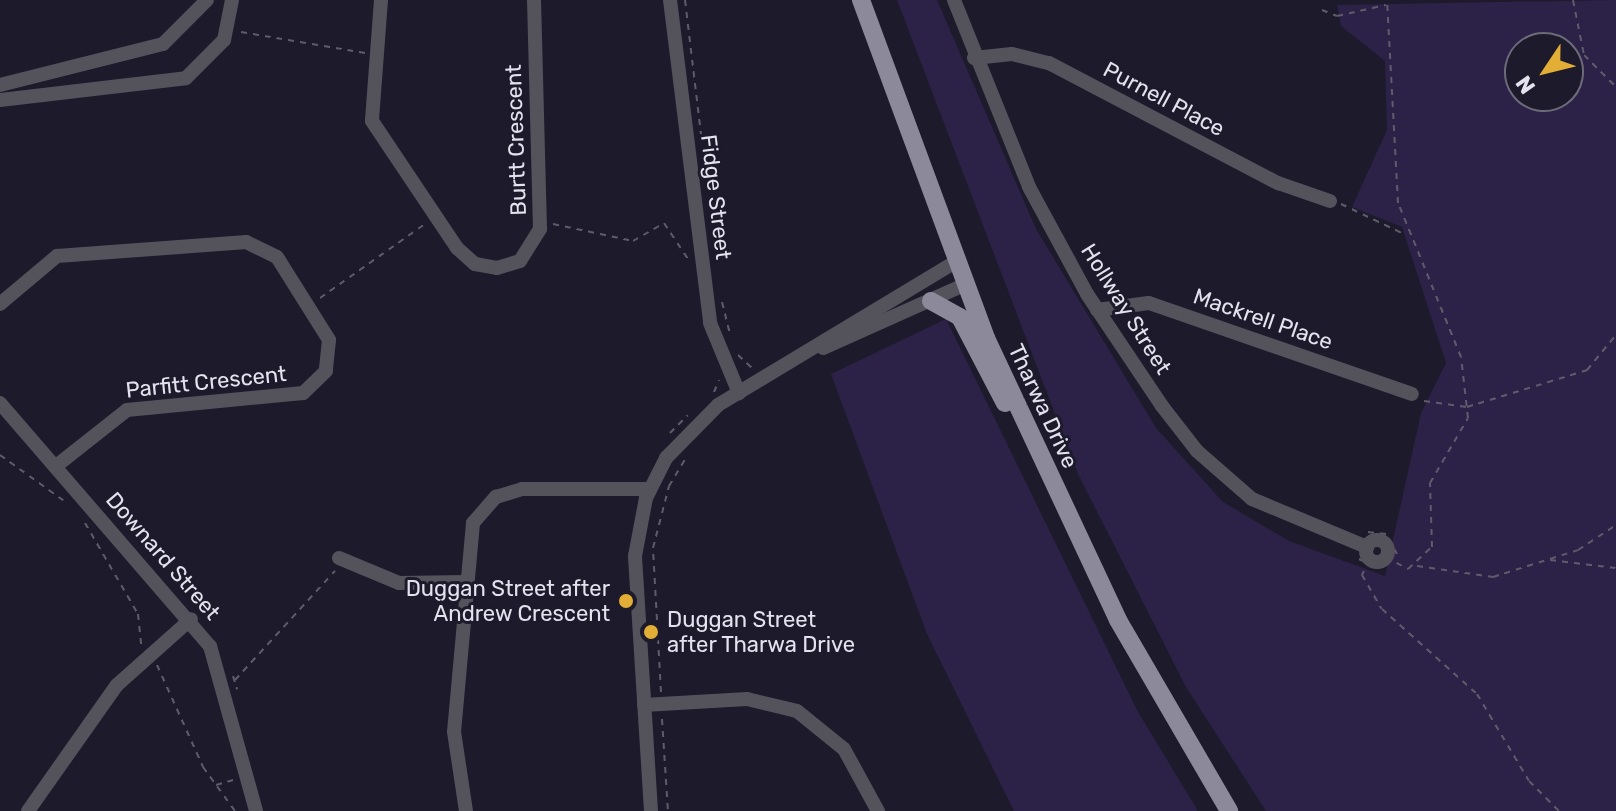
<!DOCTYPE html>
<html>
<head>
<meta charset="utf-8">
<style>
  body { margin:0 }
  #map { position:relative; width:1616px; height:811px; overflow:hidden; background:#1d1a2b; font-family:Rubik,sans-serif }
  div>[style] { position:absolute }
  .green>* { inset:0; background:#2c2248 }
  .path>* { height:2px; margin-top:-1px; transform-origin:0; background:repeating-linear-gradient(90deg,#5e5b6b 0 6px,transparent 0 12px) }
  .minor>* { height:14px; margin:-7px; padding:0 7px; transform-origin:7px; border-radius:7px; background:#54535c }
  .minor>.ring { margin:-7px; padding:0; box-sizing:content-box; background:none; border:14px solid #54535c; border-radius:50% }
  .major>* { height:18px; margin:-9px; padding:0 9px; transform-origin:9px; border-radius:9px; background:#8c899b }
  .dots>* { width:22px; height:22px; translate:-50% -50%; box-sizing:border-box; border:4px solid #1d1a2b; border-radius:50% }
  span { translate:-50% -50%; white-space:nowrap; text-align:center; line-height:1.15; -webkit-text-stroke:6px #1d1a2b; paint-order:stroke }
  .street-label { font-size:22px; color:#e4e2ee }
  .poi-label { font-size:22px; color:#e4e2ee }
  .right { translate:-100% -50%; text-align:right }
  .left { translate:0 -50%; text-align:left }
  .north { position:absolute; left:1504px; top:32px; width:80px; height:80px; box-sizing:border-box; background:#1d1a2b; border:2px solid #6d6a79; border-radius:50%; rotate:235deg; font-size:22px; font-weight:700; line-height:32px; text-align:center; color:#e4e2ee }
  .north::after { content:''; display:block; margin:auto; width:28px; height:36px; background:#e3ae35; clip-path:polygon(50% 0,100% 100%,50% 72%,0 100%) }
</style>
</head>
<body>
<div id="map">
  <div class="green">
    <i style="clip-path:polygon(evenodd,897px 0,937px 0,1036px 229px,1156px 428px,1223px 502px,1289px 541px,1385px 576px,1421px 413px,1446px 363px,1402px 227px,1352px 207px,1387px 130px,1385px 61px,1341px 26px,1337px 5px,1616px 0,1616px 811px,1266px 811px,1186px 687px,1078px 474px,897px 0,1520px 48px,1568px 48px,1568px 96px,1520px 96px,1520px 48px)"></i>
    <i style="clip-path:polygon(946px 319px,1138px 712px,1198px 811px,1014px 811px,927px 634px,831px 374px)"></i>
  </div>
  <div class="path">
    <i style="left:685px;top:0;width:135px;rotate:83.2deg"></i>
    <i style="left:1573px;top:0;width:56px;rotate:78.7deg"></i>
    <i style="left:1584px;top:55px;width:45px;rotate:45deg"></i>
    <i style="left:1322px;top:10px;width:16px;rotate:22deg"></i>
    <i style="left:1337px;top:16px;width:50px;rotate:-12.7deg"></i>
    <i style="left:241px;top:32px;width:126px;rotate:9.6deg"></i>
    <i style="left:1341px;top:204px;width:70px;rotate:25.5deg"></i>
    <i style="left:553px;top:224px;width:82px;rotate:12deg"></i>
    <i style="left:633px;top:241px;width:36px;rotate:-30deg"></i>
    <i style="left:664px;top:223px;width:43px;rotate:56.3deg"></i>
    <i style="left:320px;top:298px;width:128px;rotate:-35.2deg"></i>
    <i style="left:722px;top:302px;width:33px;rotate:76deg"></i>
    <i style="left:738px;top:355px;width:22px;rotate:43deg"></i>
    <i style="left:714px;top:392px;width:13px;rotate:-67deg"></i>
    <i style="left:1424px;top:401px;width:43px;rotate:7.9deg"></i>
    <i style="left:1467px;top:407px;width:126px;rotate:-17.1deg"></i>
    <i style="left:1587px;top:370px;width:45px;rotate:-50.4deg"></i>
    <i style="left:670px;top:433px;width:25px;rotate:-45deg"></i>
    <i style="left:0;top:455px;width:82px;rotate:35.6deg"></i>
    <i style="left:85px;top:523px;width:105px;rotate:59.8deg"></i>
    <i style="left:138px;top:614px;width:31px;rotate:84deg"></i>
    <i style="left:1386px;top:557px;width:25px;rotate:29deg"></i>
    <i style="left:1408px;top:569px;width:33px;rotate:-43deg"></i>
    <i style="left:1432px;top:547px;width:64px;rotate:-91.8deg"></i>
    <i style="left:1430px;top:483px;width:75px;rotate:-59.7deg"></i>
    <i style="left:1468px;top:418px;width:61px;rotate:-96.5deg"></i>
    <i style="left:1461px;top:357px;width:166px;rotate:-112.2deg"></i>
    <i style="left:1398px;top:203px;width:203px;rotate:-93.1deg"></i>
    <i style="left:1359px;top:559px;width:20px;rotate:27deg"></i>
    <i style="left:1377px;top:568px;width:24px;rotate:-35deg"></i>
    <i style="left:1397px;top:554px;width:23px;rotate:-119deg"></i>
    <i style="left:1386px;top:534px;width:19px;rotate:-174deg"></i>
    <i style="left:1369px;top:560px;width:17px;rotate:115deg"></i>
    <i style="left:1362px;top:575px;width:39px;rotate:60deg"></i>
    <i style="left:1382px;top:609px;width:127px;rotate:41.8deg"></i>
    <i style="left:1477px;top:694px;width:101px;rotate:59.1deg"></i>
    <i style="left:1529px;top:781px;width:42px;rotate:45deg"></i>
    <i style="left:1550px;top:560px;width:66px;rotate:6.9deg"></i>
    <i style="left:1417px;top:566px;width:77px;rotate:8.2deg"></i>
    <i style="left:1493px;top:577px;width:89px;rotate:-17.6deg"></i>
    <i style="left:1578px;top:550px;width:45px;rotate:-33.3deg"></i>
    <i style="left:157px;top:665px;width:112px;rotate:65.7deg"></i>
    <i style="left:203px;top:767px;width:54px;rotate:54deg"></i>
    <i style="left:233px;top:676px;width:14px;rotate:73deg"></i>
    <i style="left:235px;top:680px;width:148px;rotate:-47.5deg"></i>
    <i style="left:661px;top:692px;width:144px;rotate:-93.2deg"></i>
    <i style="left:653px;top:548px;width:64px;rotate:-75.5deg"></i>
    <i style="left:669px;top:486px;width:33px;rotate:-59deg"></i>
    <i style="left:662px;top:719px;width:92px;rotate:86.3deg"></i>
    <i style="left:216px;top:785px;width:18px;rotate:-16deg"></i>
  </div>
  <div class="minor">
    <i style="left:381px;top:0;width:121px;rotate:94.3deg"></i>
    <i style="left:372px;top:121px;width:153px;rotate:56.2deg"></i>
    <i style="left:457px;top:248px;width:24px;rotate:42deg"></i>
    <i style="left:475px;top:264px;width:22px;rotate:10deg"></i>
    <i style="left:497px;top:268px;width:24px;rotate:-17deg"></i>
    <i style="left:520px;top:261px;width:38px;rotate:-58deg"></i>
    <i style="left:540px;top:229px;width:229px;rotate:-91.5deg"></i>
    <i style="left:670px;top:0;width:325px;rotate:82.9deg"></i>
    <i style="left:710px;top:323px;width:76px;rotate:67.5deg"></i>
    <i style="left:954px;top:0;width:201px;rotate:68.1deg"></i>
    <i style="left:1029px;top:187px;width:122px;rotate:61.5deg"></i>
    <i style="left:1087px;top:294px;width:135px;rotate:56.2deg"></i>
    <i style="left:1162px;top:406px;width:57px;rotate:52.1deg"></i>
    <i style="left:1197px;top:451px;width:73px;rotate:41.1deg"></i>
    <i style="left:1252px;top:499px;width:125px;rotate:22.7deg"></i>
    <i style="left:974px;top:58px;width:38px;rotate:-6deg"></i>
    <i style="left:1012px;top:54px;width:38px;rotate:14deg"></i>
    <i style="left:1049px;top:63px;width:259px;rotate:27.7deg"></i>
    <i style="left:1278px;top:183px;width:55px;rotate:19.1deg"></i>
    <i style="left:0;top:85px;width:168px;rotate:-14.1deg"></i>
    <i style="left:163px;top:44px;width:62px;rotate:-45deg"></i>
    <i style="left:0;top:100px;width:187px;rotate:-6.7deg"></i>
    <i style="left:186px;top:78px;width:54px;rotate:-45deg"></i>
    <i style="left:224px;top:40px;width:41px;rotate:-78.7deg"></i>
    <i style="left:0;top:304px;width:75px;rotate:-40.1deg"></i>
    <i style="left:57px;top:256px;width:190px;rotate:-4.2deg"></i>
    <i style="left:246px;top:242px;width:34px;rotate:26deg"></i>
    <i style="left:277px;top:257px;width:98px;rotate:57.9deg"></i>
    <i style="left:329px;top:340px;width:31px;rotate:96deg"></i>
    <i style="left:326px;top:371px;width:32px;rotate:136deg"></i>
    <i style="left:303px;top:393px;width:177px;rotate:174.5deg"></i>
    <i style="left:127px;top:410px;width:90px;rotate:141.7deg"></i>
    <i style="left:1097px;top:310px;width:52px;rotate:-7.7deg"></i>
    <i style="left:1149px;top:303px;width:278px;rotate:19.1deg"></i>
    <i style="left:823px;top:348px;width:154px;rotate:-24.1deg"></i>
    <i style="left:0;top:403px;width:321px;rotate:49.2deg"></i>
    <i style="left:210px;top:646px;width:171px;rotate:74.4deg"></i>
    <i class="ring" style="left:1366px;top:540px;width:8px;height:8px"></i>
    <i style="left:339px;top:558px;width:65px;rotate:22.6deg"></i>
    <i style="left:399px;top:583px;width:66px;rotate:-0.9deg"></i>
    <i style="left:644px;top:705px;width:103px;rotate:-3.3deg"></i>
    <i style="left:747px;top:699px;width:51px;rotate:13.5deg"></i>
    <i style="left:797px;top:711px;width:60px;rotate:39deg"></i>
    <i style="left:844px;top:749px;width:71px;rotate:61.3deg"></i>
    <i style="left:28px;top:811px;width:154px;rotate:-54.8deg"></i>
    <i style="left:117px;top:685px;width:99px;rotate:-41.7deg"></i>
    <i style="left:466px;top:811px;width:80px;rotate:-98.6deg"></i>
    <i style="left:454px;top:732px;width:210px;rotate:-84.8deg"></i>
    <i style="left:473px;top:523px;width:35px;rotate:-49deg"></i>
    <i style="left:496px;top:497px;width:27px;rotate:-17deg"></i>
    <i style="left:522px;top:489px;width:126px"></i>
    <i style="left:651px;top:811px;width:256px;rotate:-93.6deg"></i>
    <i style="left:635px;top:556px;width:59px;rotate:-79.3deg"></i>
    <i style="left:646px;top:498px;width:45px;rotate:-63.4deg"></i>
    <i style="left:666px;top:458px;width:74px;rotate:-45.5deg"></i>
    <i style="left:718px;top:405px;width:277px;rotate:-31.1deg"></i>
  </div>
  <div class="major">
    <i style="left:861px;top:0;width:360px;rotate:69.7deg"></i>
    <i style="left:986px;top:338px;width:311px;rotate:64.9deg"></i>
    <i style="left:1118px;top:620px;width:221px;rotate:59.8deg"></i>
    <i style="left:931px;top:301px;width:33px;rotate:29deg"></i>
    <i style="left:960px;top:317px;width:97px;rotate:62.4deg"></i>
  </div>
  <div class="dots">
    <i style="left:626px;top:601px;background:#e3ae35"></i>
    <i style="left:651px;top:632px;background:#e3ae35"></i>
  </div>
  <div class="street-label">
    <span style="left:1164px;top:99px;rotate:28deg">Purnell Place</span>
    <span style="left:516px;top:140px;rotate:-92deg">Burtt Crescent</span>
    <span style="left:716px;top:197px;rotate:83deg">Fidge Street</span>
    <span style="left:1126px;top:309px;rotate:58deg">Hollway Street</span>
    <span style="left:1263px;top:319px;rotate:19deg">Mackrell Place</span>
    <span style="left:206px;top:382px;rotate:-6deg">Parfitt Crescent</span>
    <span style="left:1043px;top:406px;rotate:65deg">Tharwa Drive</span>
    <span style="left:163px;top:556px;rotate:49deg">Downard Street</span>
  </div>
  <div class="poi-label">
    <span class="right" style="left:610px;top:601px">Duggan Street after<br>Andrew Crescent</span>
    <span class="left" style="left:667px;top:632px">Duggan Street<br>after Tharwa Drive</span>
  </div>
  <div class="north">N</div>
</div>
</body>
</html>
